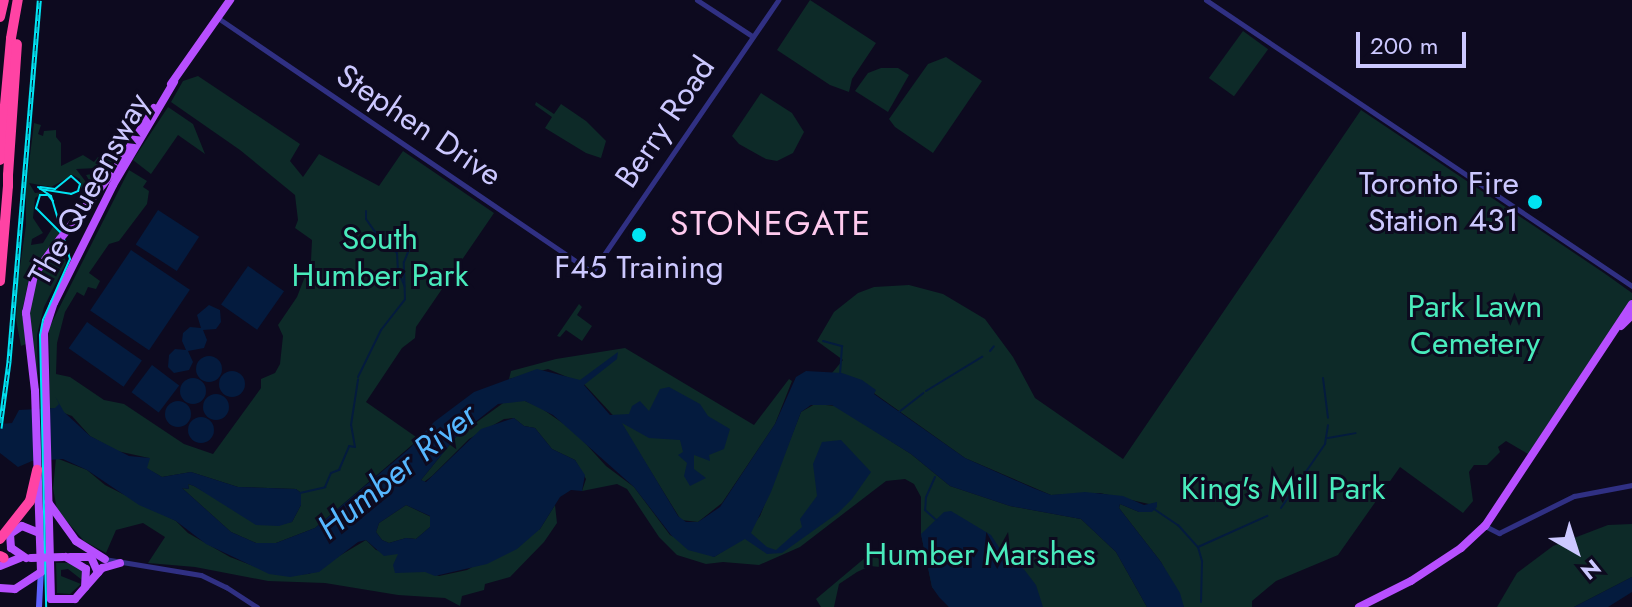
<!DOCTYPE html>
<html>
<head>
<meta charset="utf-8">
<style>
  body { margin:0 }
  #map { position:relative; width:1632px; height:607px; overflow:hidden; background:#0d0a1f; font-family:Jost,sans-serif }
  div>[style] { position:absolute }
  .green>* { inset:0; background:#0d2a28; transform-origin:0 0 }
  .water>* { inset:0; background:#041b3e; transform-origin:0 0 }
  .round { border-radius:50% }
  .stream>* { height:2px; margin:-1px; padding:0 1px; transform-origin:1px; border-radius:1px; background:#041b3e }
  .tertiary>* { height:5px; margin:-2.5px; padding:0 2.5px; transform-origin:2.5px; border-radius:2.5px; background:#303083 }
  .secondary>* { height:6px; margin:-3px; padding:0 3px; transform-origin:3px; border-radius:3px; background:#5f61ff }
  .primary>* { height:8px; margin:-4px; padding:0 4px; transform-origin:4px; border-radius:4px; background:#b74fff }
  .motorway>* { height:10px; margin:-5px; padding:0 5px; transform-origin:5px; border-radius:5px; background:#ff43a4 }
  .tram>* { height:2px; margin:-1px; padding:0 1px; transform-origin:1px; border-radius:1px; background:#00e4f3 }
  .rail>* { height:5px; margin-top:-2.5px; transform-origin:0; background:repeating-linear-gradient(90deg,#0d0a1f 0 6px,#00e4f3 0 12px); box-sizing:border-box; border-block:2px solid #00e4f3 }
  .primary-bridge>* { height:8px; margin:-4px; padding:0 4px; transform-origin:4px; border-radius:4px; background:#b74fff }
  .motorway-bridge>* { height:10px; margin:-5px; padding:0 5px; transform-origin:5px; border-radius:5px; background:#ff43a4 }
  .dots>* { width:22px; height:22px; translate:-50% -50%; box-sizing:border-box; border:4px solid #0d0a1f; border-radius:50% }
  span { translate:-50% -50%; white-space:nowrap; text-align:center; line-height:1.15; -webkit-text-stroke:6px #0d0a1f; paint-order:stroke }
  .street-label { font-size:32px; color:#ccc8ff }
  .poi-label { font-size:32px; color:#ccc8ff }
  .right { translate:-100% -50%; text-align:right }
  .park-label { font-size:32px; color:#49ebbc }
  .neighbourhood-label { font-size:34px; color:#ffcaee; letter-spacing:2px }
  .water-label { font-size:34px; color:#56b7ff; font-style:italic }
  .north { position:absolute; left:1536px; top:511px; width:80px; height:80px; -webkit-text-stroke:6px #0d0a1f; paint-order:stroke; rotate:141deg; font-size:22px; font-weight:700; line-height:32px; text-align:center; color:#ccc8ff }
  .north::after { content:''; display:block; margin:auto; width:28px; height:36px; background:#ccc8ff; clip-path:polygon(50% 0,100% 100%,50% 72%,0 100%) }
  .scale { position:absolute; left:1356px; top:32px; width:110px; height:36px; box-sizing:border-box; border:4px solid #ccc8ff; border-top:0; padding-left:10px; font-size:24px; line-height:28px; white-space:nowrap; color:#ccc8ff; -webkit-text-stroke:6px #0d0a1f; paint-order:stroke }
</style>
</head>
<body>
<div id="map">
  <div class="green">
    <i style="clip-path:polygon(810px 0,876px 43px,852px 79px,849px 92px,830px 85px,777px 50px)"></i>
    <i style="left:1243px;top:31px;width:31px;height:58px;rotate:36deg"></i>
    <i style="clip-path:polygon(946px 57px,982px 81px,933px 153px,895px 127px,889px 119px,928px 64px)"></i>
    <i style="clip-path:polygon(881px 68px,898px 68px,909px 75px,888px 112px,855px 91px,868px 73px)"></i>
    <i style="clip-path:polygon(198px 76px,300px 144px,290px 161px,303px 177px,319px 154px,379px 186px,403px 151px,494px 213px,416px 327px,415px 338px,402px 348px,366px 402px,419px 439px,315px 528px,276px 543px,256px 543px,231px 532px,182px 488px,189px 489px,188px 484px,194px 486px,251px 518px,281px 523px,292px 522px,301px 505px,301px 493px,296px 489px,238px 487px,191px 472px,162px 477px,146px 468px,149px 458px,117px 451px,90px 436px,72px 416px,50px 408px,49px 328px,129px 170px,147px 181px,143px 187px,149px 191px,147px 204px,119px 241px,109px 244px,89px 273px,100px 281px,96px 289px,88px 287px,84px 296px,77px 292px,65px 312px,57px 343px,56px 374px,70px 377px,104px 400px,124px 404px,184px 444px,213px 454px,261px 388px,261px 379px,275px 373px,280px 364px,283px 336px,278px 325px,297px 297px,311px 261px,312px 240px,295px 228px,298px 220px,295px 195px,240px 150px,171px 102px,183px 81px)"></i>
    <i style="clip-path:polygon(761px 93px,792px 113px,804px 132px,793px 153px,777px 161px,766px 159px,739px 144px,732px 136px)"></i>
    <i style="clip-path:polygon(536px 102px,554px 114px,561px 104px,586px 121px,606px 141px,601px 158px,586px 153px,545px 128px,552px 117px,535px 105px)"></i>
    <i style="clip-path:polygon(168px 107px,193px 124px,205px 154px,178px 135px,151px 174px,133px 160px)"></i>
    <i style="clip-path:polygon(1361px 110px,1604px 273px,1632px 293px,1632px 299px,1528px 454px,1506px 441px,1498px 447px,1500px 452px,1487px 465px,1474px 465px,1469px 472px,1473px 501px,1463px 513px,1400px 467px,1338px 555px,1276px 581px,1252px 601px,1252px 607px,1184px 607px,1161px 562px,1119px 508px,1120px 504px,1139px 512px,1149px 504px,1100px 493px,1051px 495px,965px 458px,857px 381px,832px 373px,843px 360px,817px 341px,834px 312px,858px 293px,874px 287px,909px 285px,943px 294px,985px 319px,1013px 357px,1035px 398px,1123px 459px)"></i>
    <i style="clip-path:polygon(34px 123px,41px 125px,38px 134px,43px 136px,44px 131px,56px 130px,56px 137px,61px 143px,61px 166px,83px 155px,94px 162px,98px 157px,112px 160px,129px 140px,118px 156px,92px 179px,89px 180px,86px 175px,97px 173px,97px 168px,76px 169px,86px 182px,81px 189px,80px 179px,73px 175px,51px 187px,29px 183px,35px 193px,44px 192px,35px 198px,33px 218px,43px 233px,32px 239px,31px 245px,43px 243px,54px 225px,60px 234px,29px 278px,22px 312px,26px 344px,21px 346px,16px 320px,18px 280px,26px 225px,26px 188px)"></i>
    <i style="clip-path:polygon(62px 242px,66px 263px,44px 307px,37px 335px,38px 386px,29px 322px,34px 281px)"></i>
    <i style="clip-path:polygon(579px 304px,582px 307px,577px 315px,592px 326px,582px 341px,566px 330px,560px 337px,557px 336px)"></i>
    <i style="clip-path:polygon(625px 348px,754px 425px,789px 379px,792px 381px,775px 424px,722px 503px,698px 522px,681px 520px,622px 425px,584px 384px,548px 369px,509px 379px,511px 371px,556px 359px)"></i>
    <i style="clip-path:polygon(506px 401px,525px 401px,541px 408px,574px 431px,606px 466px,634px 487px,670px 535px,714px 557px,742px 539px,760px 516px,801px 412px,815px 404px,836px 406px,911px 454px,950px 486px,1010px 506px,1081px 519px,1116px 552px,1147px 607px,949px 607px,932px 587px,921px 534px,921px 497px,914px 484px,905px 479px,886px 481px,800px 547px,759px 565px,723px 562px,706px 564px,677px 555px,659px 537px,627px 489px,617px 484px,582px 491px,586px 479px,575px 460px,552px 449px,535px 428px,524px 426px,514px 418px,504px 419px,469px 439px,432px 476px,424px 482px,421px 480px,456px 437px)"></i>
    <i style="clip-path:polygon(56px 458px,87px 470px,105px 485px,176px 521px,188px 533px,230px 557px,277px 575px,309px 574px,366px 540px,376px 550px,398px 554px,398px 561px,439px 576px,467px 570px,540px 529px,555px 505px,557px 523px,544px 542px,510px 577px,485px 584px,484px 590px,462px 596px,460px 606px,445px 598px,398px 595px,325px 583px,268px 581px,195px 567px,148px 563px,165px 537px,143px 523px,116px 530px,106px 553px,84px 541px,57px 510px,53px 488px)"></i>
    <i style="clip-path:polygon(406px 505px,431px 517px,430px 527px,416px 539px,406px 538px,389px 543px,382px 540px,376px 532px,379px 523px)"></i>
    <i style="clip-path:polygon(1632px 524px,1632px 577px,1574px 607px,1497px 607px,1517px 573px,1553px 546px,1608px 525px)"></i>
    <i style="clip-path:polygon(866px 557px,878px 558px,883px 563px,880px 567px,870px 566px,857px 572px,839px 584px,834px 607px,821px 607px,816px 599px)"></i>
    <i style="clip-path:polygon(56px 563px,69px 563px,82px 569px,82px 580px,68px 569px,61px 570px,61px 576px,81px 584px,70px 594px,57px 593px)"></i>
  </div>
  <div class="water">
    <i style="left:158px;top:210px;width:49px;height:41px;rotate:33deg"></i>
    <i style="left:131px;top:250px;width:71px;height:73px;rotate:34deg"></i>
    <i style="left:248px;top:266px;width:44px;height:47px;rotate:35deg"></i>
    <i style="clip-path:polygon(209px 305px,220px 310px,221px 322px,216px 329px,203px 330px,207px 340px,204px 348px,188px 351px,193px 362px,189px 370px,174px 373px,168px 367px,169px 355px,175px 349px,186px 350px,182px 341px,183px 333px,190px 327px,201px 328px,197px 315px)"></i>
    <i style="left:87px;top:322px;width:67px;height:32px;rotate:35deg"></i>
    <i style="clip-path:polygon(evenodd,618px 352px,617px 359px,584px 385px,610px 415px,629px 414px,632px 406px,640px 401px,649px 411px,660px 389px,669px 387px,700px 404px,708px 416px,730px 429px,724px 449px,709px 455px,710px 461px,694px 455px,694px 469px,706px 478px,690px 486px,684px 476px,687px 463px,678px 455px,683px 452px,680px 440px,649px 438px,622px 423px,678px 516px,686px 522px,698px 522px,720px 507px,775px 424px,796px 377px,806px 371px,842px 373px,862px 380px,876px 390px,874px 394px,965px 458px,1033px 488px,1051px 495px,1085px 492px,1123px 496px,1144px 505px,1157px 502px,1157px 507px,1152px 512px,1139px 512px,1120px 504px,1119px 508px,1161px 562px,1180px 593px,1184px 607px,1147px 607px,1116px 552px,1081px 519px,1010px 506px,950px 486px,911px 454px,832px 405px,811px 405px,801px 412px,771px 492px,751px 533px,767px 547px,776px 550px,802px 527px,800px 519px,817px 496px,813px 464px,822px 442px,841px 440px,871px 472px,852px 499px,838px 513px,782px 553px,767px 554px,745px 539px,714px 557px,688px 550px,671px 535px,634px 487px,553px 415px,525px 401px,498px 404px,456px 437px,421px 480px,426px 482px,481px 429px,514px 418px,524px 426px,535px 428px,552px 449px,575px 460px,585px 475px,582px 491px,571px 490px,560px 497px,540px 529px,517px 549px,487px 564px,435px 576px,425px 572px,395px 573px,393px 565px,398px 554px,384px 556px,366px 540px,358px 542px,319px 572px,290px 577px,269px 574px,206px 544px,176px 521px,139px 505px,87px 470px,63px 459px,32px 461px,18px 467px,0 453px,0 424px,12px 423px,19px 410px,55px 408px,59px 404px,55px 396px,64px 412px,90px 436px,129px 456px,150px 458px,147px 468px,162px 477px,191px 472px,238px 487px,296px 489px,301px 493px,301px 505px,292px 522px,279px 526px,256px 525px,194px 486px,188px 484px,189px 489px,182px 488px,231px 532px,256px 543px,276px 543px,315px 528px,410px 448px,434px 422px,474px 392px,537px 369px,580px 380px,618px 352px,406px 505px,430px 516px,430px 527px,416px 539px,406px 538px,389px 543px,382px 540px,376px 532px,379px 523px,406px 505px)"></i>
    <i class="round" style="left:196px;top:356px;width:26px;height:26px"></i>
    <i style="left:152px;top:365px;width:34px;height:34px;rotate:37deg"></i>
    <i class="round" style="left:219px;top:371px;width:26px;height:26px"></i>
    <i class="round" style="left:180px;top:378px;width:26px;height:26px"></i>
    <i class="round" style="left:203px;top:394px;width:26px;height:26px"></i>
    <i class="round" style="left:165px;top:401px;width:26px;height:26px"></i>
    <i class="round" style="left:188px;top:417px;width:26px;height:26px"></i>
    <i style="clip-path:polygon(951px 511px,991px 535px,1002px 552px,1023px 568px,1036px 585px,1043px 607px,949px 607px,939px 597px,932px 587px,921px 534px,944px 512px)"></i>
    <i style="clip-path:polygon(1632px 577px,1632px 592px,1608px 607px,1574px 607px)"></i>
  </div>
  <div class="stream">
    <i style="left:366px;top:211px;width:8px;rotate:90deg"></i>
    <i style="left:366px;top:219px;width:19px;rotate:55deg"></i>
    <i style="left:377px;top:235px;width:27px;rotate:42deg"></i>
    <i style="left:397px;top:253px;width:17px;rotate:87deg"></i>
    <i style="left:398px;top:270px;width:18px;rotate:68deg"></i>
    <i style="left:823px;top:341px;width:20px;rotate:15deg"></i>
    <i style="left:842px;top:346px;width:27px;rotate:94deg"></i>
    <i style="left:990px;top:351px;width:6px;rotate:-51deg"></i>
    <i style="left:358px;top:377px;width:52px;rotate:-63.9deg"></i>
    <i style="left:381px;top:330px;width:39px;rotate:-52deg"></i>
    <i style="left:405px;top:299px;width:37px;rotate:-92deg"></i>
    <i style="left:404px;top:262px;width:32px;rotate:-68deg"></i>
    <i style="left:1323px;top:378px;width:40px;rotate:82.9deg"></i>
    <i style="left:926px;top:391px;width:66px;rotate:-31.3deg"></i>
    <i style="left:899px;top:412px;width:31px;rotate:-38deg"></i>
    <i style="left:1328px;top:438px;width:28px;rotate:-10deg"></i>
    <i style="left:935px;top:477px;width:22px;rotate:114deg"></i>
    <i style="left:926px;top:497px;width:13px;rotate:94deg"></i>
    <i style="left:925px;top:510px;width:15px;rotate:42deg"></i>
    <i style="left:300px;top:493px;width:26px;rotate:-13deg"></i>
    <i style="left:325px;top:487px;width:15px;rotate:-67deg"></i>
    <i style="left:331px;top:473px;width:9px;rotate:-21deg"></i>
    <i style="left:339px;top:470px;width:26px;rotate:-67deg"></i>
    <i style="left:349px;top:446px;width:6px;rotate:9deg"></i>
    <i style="left:355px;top:447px;width:22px;rotate:-100deg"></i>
    <i style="left:351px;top:425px;width:46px;rotate:-81.2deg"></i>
    <i style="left:1281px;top:508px;width:78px;rotate:-55.5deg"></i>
    <i style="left:1325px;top:444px;width:19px;rotate:-81deg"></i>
    <i style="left:1154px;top:509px;width:29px;rotate:34deg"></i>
    <i style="left:1178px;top:525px;width:30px;rotate:48deg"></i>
    <i style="left:1198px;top:547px;width:15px;rotate:74deg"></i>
    <i style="left:1202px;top:561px;width:41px;rotate:91.4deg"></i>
    <i style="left:1198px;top:547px;width:76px;rotate:-24.2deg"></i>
  </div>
  <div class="tertiary">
    <i style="left:697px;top:0;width:66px;rotate:33.2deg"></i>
    <i style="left:1206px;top:0;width:513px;rotate:33.88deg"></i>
    <i style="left:218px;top:18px;width:452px;rotate:34.2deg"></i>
    <i style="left:592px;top:272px;width:330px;rotate:-55.6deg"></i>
    <i style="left:1485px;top:526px;width:16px;rotate:27deg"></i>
    <i style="left:1499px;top:533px;width:84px;rotate:-26.3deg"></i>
    <i style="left:1574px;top:496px;width:59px;rotate:-10.7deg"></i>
    <i style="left:104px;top:559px;width:98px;rotate:9.4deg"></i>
    <i style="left:201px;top:575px;width:28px;rotate:26deg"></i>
    <i style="left:226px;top:587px;width:37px;rotate:33deg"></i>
  </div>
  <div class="secondary">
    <i style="left:39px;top:607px;width:35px;rotate:-87deg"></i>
  </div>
  <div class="primary">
    <i style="left:171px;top:84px;width:103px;rotate:-54.9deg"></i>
    <i style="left:68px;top:229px;width:83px;rotate:-51.9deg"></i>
    <i style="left:119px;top:164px;width:66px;rotate:-58deg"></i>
    <i style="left:1621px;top:326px;width:16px;rotate:-45deg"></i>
    <i style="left:48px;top:502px;width:48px;rotate:54.3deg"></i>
    <i style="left:76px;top:541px;width:34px;rotate:32deg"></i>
    <i style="left:66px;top:557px;width:23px;rotate:31deg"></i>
    <i style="left:86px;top:569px;width:18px;rotate:93deg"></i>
    <i style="left:70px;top:557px;width:21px"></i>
    <i style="left:91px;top:557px;width:17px;rotate:66deg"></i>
    <i style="left:26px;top:558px;width:18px;rotate:-146deg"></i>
    <i style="left:11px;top:548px;width:14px;rotate:-94deg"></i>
    <i style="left:10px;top:534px;width:14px;rotate:-34deg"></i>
    <i style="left:22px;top:526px;width:18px;rotate:22deg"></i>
    <i style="left:120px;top:563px;width:19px;rotate:164deg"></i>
    <i style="left:102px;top:568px;width:41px;rotate:131.1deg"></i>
    <i style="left:75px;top:599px;width:24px;rotate:180deg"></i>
    <i style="left:51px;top:599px;width:266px;rotate:-91.5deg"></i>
    <i style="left:44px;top:333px;width:32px;rotate:-72deg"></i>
    <i style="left:54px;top:303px;width:132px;rotate:-63.4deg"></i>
    <i style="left:113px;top:185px;width:120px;rotate:-59.4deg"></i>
    <i style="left:0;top:566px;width:22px;rotate:-22deg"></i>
    <i style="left:0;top:588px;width:15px;rotate:4deg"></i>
    <i style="left:15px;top:589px;width:31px;rotate:-33deg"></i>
    <i style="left:41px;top:572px;width:181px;rotate:-91.9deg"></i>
    <i style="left:35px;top:391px;width:79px;rotate:-96.6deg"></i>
    <i style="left:26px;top:313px;width:39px;rotate:-78deg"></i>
    <i style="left:34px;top:275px;width:44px;rotate:-54.2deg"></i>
    <i style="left:1359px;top:607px;width:58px;rotate:-26.6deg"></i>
    <i style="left:1411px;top:581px;width:60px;rotate:-33.4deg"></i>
    <i style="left:1461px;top:548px;width:33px;rotate:-43deg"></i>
    <i style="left:1485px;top:526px;width:266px;rotate:-56.5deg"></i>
  </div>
  <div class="motorway">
    <i style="left:0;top:17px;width:17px;rotate:-77deg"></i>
    <i style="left:0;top:160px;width:122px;rotate:-84.8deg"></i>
    <i style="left:11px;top:38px;width:39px;rotate:-80deg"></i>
    <i style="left:8px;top:175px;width:131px;rotate:-86.1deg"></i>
    <i style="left:0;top:281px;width:95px;rotate:-85.2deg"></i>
    <i style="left:0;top:539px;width:48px;rotate:-51.7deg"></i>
    <i style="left:30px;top:501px;width:32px;rotate:-77deg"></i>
    <i style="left:0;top:556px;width:4px;rotate:27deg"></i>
  </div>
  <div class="tram">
    <i style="left:38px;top:187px;width:16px;rotate:35deg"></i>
    <i style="left:51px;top:196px;width:66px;rotate:73.2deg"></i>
    <i style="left:70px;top:259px;width:67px;rotate:113.9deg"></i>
    <i style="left:43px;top:320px;width:15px;rotate:101deg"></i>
    <i style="left:40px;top:335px;width:272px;rotate:88.7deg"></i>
    <i style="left:40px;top:189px;width:31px;rotate:9deg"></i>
    <i style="left:71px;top:194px;width:8px;rotate:-23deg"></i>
    <i style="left:78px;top:191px;width:7px;rotate:-74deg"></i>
    <i style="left:80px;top:184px;width:12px;rotate:-138deg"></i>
    <i style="left:71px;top:176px;width:21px;rotate:141deg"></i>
    <i style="left:55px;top:189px;width:15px;rotate:-172deg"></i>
    <i style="left:53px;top:201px;width:8px;rotate:-130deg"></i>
    <i style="left:48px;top:195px;width:8px;rotate:180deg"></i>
    <i style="left:40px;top:195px;width:14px;rotate:107deg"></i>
    <i style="left:36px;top:208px;width:35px;rotate:45deg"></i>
  </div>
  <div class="rail">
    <i style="left:0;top:428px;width:68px;rotate:-82.3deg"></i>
    <i style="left:9px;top:361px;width:362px;rotate:-85.2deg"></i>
  </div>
  <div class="primary-bridge">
    <i style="left:60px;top:239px;width:13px;rotate:-51deg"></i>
    <i style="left:31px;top:558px;width:32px;rotate:-2deg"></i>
  </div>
  <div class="motorway-bridge">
    <i style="left:8px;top:186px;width:11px;rotate:-90deg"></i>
  </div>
  <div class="dots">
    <i style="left:1535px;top:202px;background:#00e4f3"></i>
    <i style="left:639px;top:235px;background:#00e4f3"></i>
  </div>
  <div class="street-label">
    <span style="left:665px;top:122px;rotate:-56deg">Berry Road</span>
    <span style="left:419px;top:125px;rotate:34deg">Stephen Drive</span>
    <span style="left:89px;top:189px;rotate:-61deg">The Queensway</span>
  </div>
  <div class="poi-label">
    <span class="right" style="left:1519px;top:202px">Toronto Fire<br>Station 431</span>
    <span style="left:639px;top:267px">F45 Training</span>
  </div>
  <div class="park-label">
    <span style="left:380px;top:257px">South<br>Humber Park</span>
    <span style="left:1475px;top:325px">Park Lawn<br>Cemetery</span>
    <span style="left:1283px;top:488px">King's Mill Park</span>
    <span style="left:980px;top:554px">Humber Marshes</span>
  </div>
  <div class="neighbourhood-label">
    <span style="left:771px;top:224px">STONEGATE</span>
  </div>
  <div class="water-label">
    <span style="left:397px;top:471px;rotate:-39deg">Humber River</span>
  </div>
  <div class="north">N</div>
  <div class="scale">200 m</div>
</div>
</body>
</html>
